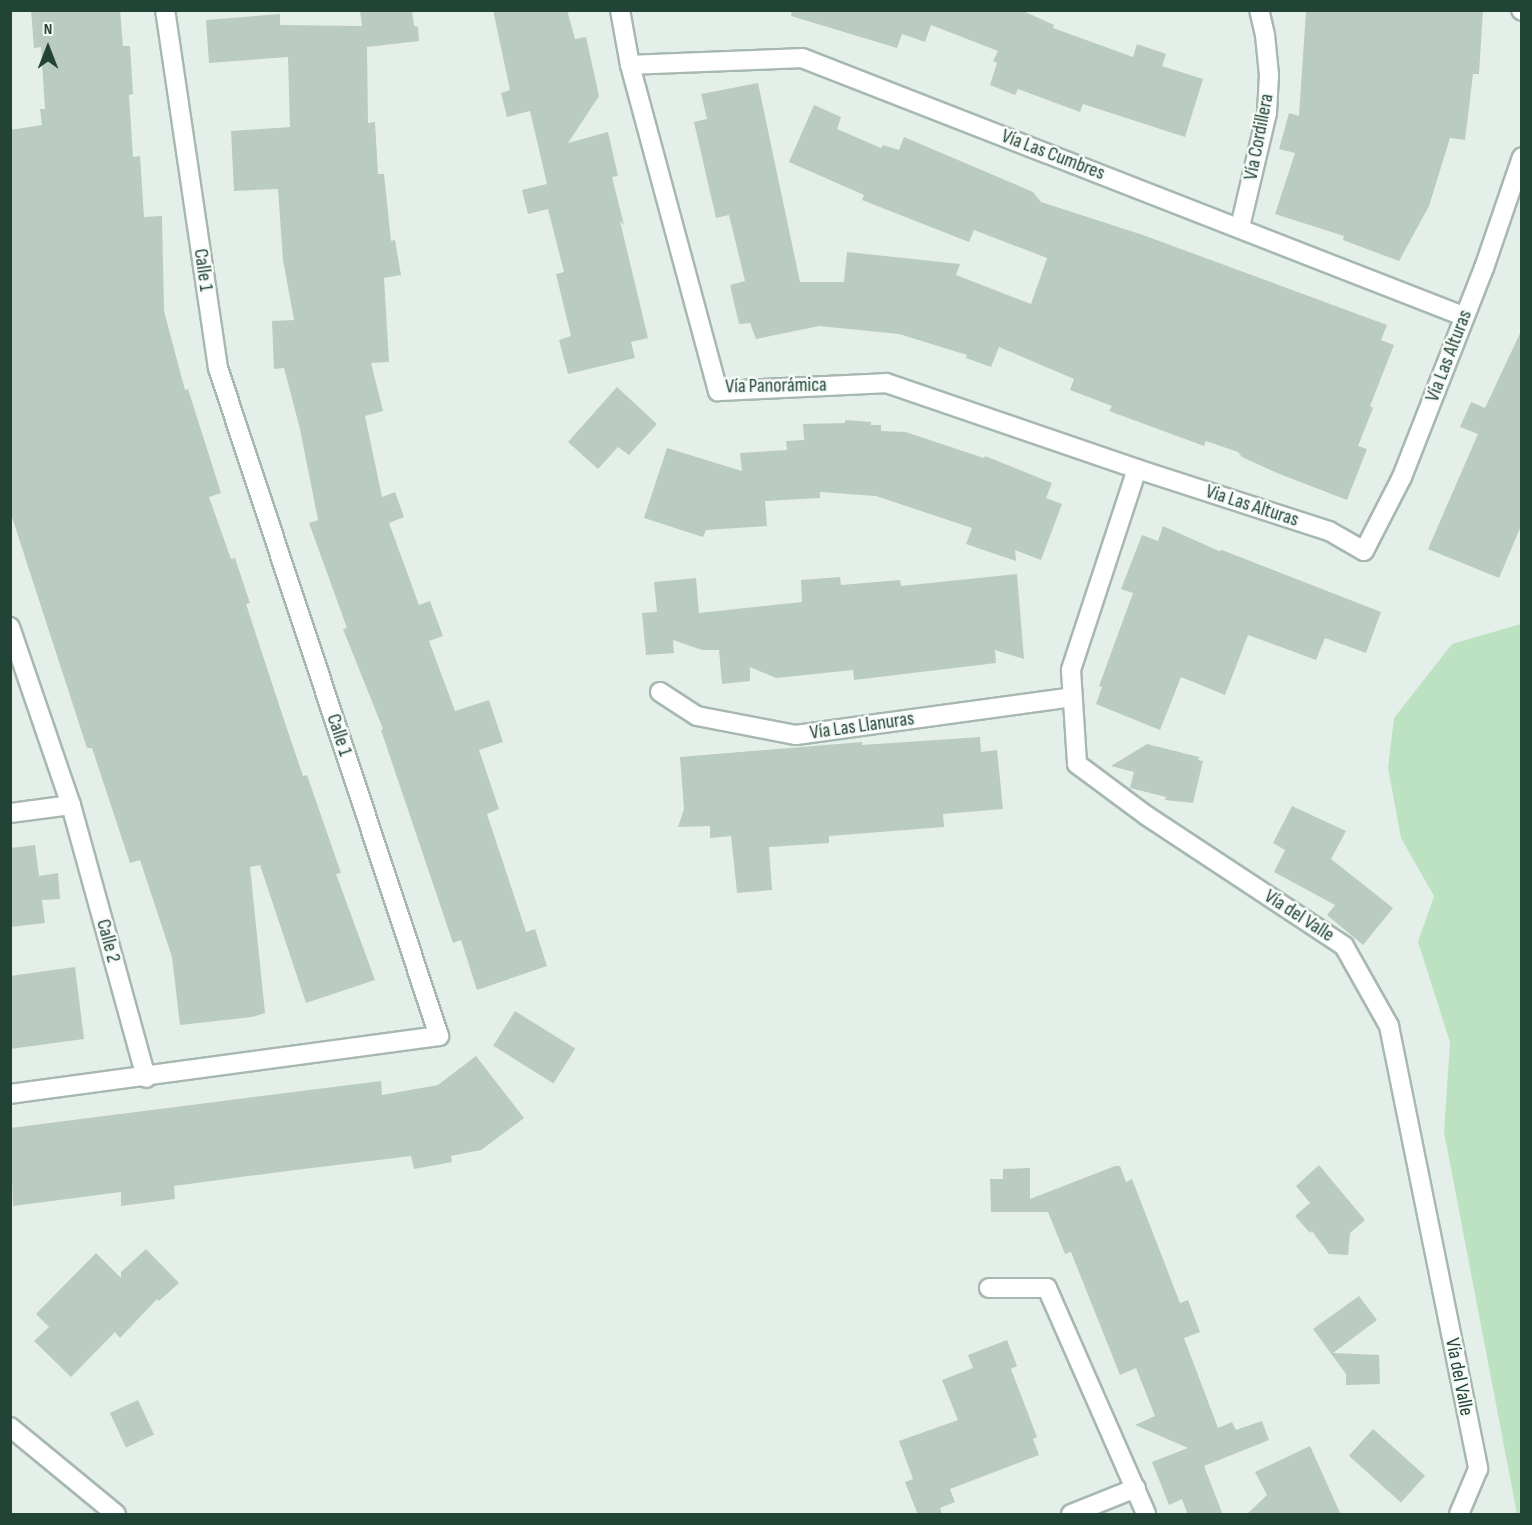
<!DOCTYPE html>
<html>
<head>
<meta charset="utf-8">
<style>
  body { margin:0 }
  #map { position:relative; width:1532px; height:1525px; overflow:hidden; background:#e5efe9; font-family:"Sofia Sans Condensed",sans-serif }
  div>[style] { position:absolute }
  .green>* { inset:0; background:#bce2c1 }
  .building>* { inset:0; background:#bacbc2; transform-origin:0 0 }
  .roads { filter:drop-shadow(2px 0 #a7b8b0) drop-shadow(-2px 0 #a7b8b0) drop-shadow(0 2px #a7b8b0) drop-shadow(0 -2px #a7b8b0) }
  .street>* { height:18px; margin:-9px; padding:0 9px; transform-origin:9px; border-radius:9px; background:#fff }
  .secondary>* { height:18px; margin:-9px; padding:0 9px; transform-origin:9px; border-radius:9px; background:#fff }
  span { translate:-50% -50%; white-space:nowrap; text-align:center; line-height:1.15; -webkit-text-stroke:5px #f6fbf8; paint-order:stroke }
  .street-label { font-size:20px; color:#224436 }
  .frame { position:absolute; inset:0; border:12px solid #224436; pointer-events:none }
  .north { position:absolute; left:18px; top:18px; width:60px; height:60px; -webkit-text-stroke:4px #f6fbf8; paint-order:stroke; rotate:0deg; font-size:16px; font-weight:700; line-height:24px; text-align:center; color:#224436 }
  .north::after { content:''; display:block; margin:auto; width:21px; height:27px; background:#224436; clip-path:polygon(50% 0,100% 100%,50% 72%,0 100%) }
</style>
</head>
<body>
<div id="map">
  <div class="green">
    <i style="clip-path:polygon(1521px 624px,1522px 1514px,1517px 1514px,1444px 1132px,1450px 1042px,1418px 942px,1434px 896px,1401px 838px,1388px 768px,1394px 718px,1452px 644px)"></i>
  </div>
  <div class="building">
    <i style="clip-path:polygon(31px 10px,120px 10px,123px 46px,130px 46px,133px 94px,129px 95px,133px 157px,140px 156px,144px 217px,162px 216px,164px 311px,185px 390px,188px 389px,221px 493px,209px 497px,231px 559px,235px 558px,250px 603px,246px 604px,284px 720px,303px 776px,307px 775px,341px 873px,336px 874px,375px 980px,306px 1003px,260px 865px,250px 867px,265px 1013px,252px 1017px,180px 1025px,172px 957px,140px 860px,130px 863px,92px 748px,87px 748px,10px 511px,10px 130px,42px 125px,40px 109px,45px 109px,41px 47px,34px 48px)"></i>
    <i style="clip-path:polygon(360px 10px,412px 10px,414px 26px,418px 27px,419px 41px,367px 47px,368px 123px,375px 122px,378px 174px,384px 174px,391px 241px,395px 240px,401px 275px,384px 278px,389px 362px,371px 363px,383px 411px,365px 416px,382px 497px,395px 492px,404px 517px,389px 523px,419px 605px,430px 601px,443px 636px,429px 641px,455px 711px,489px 700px,503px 742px,479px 750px,499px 809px,487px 814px,526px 932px,535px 929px,547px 966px,477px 990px,461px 940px,453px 943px,381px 730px,383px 729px,343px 629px,347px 628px,309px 523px,318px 520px,300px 429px,284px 368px,274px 369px,272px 321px,294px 320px,283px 260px,278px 189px,234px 191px,231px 131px,290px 127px,288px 57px,209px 63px,206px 20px,280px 14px,280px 25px,362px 26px)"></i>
    <i style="clip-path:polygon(493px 10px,567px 10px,575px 39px,586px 37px,599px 96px,568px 143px,608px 132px,618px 176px,612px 177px,624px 225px,620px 221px,648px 338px,631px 342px,635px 358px,568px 374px,559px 340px,571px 336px,556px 274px,564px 272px,548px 209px,528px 214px,522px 190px,547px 184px,530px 111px,507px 117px,501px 93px,510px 90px)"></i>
    <i style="clip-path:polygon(792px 10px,1021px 10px,1054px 25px,1053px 28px,1133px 57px,1137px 44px,1166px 54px,1162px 66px,1203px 79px,1185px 137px,1083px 104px,1080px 112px,1018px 89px,1015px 95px,990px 85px,997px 63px,993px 61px,998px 51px,931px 25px,925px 42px,902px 34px,897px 48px,791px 16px)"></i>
    <i style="clip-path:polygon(1306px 10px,1483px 10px,1479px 74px,1473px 74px,1465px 140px,1450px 138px,1429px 206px,1399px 261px,1343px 240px,1344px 236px,1275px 214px,1295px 153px,1279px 149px,1289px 113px,1299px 116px)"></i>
    <i style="clip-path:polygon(758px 83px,800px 282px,844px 282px,847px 252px,960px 264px,956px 275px,1031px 304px,1047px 258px,974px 230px,969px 242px,862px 200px,864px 195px,789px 162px,814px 105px,841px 117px,837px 129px,881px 148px,883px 145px,899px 150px,904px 137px,1033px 192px,1041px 202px,1143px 235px,1387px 325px,1381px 340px,1394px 345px,1370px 406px,1373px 408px,1358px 446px,1367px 449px,1347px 500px,1277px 473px,1242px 457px,1238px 452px,1206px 441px,1204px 446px,1109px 411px,1112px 406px,1070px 390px,1074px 379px,999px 347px,991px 367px,966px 358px,967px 355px,899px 334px,819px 326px,756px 339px,750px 323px,739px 324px,730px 285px,745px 281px,729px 215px,716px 218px,694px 122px,707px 119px,701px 94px)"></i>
    <i style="clip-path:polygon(1521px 331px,1521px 526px,1499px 578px,1428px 549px,1478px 434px,1460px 427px,1471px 402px,1485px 408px)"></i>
    <i style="clip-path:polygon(617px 387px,657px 424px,629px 455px,618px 447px,598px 469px,568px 442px)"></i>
    <i style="clip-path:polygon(845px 420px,871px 422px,871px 425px,881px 425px,881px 431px,906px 432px,984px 458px,985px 456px,1052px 483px,1046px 498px,1062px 504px,1041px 560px,1015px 550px,1016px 561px,966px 544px,972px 528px,876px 496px,820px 492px,820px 498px,765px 501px,767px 526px,706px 530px,703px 537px,644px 518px,667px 448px,742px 471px,740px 453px,787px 450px,786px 441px,804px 440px,803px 424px,845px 423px)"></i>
    <i style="clip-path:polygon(1163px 526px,1219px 551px,1222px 550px,1381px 612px,1366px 653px,1325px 638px,1316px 660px,1248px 635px,1225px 695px,1181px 677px,1160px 730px,1096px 704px,1102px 687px,1099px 686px,1133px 593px,1121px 589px,1142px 535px,1158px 541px)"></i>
    <i style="clip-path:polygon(1017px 574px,1024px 659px,995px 650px,996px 663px,854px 680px,853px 670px,776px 678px,750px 667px,750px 681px,722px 684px,719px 650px,702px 650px,673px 640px,674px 653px,646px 655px,642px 613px,657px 612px,654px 582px,696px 578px,699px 613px,802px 602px,801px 580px,840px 577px,841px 585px,900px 580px,901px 586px)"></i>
    <i style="clip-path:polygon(980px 737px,981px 752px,997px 750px,1003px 809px,943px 814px,944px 827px,829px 836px,829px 843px,769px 847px,772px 890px,737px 893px,731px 836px,710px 838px,710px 826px,678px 827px,684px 809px,680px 757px,862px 742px,862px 745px)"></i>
    <i style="clip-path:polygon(1147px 744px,1199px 757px,1198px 760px,1203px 761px,1193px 803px,1165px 800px,1166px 797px,1130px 788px,1134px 772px,1111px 766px)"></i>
    <i style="clip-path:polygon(1292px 806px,1346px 831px,1331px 859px,1393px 908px,1363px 945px,1327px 915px,1335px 905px,1274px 872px,1285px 850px,1273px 843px)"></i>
    <i style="clip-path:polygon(35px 845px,39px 876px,58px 873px,60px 899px,42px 900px,45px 923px,10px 927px,10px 848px)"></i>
    <i style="clip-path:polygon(75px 967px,84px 1039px,10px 1049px,10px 976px)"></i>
    <i style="left:515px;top:1011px;width:71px;height:41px;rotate:32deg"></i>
    <i style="clip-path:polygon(476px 1056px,524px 1118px,481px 1150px,451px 1156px,452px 1162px,414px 1169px,411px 1156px,287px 1171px,174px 1186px,175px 1199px,121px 1206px,121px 1192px,13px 1206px,10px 1128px,381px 1081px,382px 1095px,438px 1085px)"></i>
    <i style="clip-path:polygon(1319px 1165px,1365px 1220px,1350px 1233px,1348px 1255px,1329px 1254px,1312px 1231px,1310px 1233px,1295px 1216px,1310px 1203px,1296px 1186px)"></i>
    <i style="clip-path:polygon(1115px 1166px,1120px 1166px,1126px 1182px,1132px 1179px,1180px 1303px,1188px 1300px,1200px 1332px,1184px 1338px,1218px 1428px,1232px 1422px,1236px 1430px,1262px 1421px,1269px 1440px,1204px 1466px,1223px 1515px,1188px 1515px,1182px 1499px,1169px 1505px,1152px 1462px,1188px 1448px,1135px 1425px,1155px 1416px,1136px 1368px,1120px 1375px,1071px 1252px,1065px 1254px,1048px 1212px,991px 1212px,990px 1179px,1003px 1179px,1003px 1169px,1030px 1168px,1030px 1199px)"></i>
    <i style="clip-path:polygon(146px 1249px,179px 1283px,159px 1301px,157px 1299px,120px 1338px,115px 1332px,71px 1377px,34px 1341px,49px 1327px,36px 1314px,96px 1253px,121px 1278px,121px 1272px)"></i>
    <i style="clip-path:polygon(1359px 1296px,1377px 1320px,1333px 1353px,1379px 1355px,1380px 1384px,1346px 1385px,1346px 1374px,1313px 1329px)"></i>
    <i style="clip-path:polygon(1007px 1340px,1017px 1366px,1011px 1369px,1037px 1437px,1033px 1439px,1039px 1455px,950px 1489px,955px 1502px,940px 1508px,942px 1515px,918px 1515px,905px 1482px,913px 1479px,899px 1441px,958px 1420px,942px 1380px,973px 1368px,968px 1355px)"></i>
    <i style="left:138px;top:1400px;width:38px;height:31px;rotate:65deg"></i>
    <i style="left:1373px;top:1429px;width:70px;height:36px;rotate:42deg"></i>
    <i style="clip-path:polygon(1310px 1446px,1341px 1515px,1246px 1515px,1267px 1495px,1255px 1472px)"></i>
  </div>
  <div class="roads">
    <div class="street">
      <i style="left:620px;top:10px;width:56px;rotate:79.7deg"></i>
      <i style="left:630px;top:65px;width:338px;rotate:74.9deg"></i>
      <i style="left:718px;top:391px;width:168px;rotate:-2.7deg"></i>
      <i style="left:886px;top:383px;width:265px;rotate:18.9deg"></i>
      <i style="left:1137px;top:469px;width:202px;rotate:17.9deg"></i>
      <i style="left:1329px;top:531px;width:40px;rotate:29.7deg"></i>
      <i style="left:1364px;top:551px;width:83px;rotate:-62.8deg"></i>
      <i style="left:1402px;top:477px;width:225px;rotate:-68.6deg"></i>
      <i style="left:1484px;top:268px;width:117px;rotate:-71.1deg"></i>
      <i style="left:1521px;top:10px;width:1px;rotate:45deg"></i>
      <i style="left:630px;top:65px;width:172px;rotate:-2.3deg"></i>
      <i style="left:802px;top:58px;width:710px;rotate:21.32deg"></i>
      <i style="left:1240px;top:227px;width:117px;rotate:-76.7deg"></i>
      <i style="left:1267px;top:113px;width:38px;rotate:-87deg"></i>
      <i style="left:1269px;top:75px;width:40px;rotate:-95.7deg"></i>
      <i style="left:1265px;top:35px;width:26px;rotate:-103deg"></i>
      <i style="left:1137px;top:469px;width:212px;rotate:108.2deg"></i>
      <i style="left:1071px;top:670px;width:94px;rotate:86.3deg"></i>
      <i style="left:1077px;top:764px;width:87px;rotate:36.6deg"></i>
      <i style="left:1147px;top:816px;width:236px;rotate:33.4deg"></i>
      <i style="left:1344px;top:946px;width:92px;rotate:60.6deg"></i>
      <i style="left:1389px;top:1026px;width:452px;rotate:78.6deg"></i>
      <i style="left:1478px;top:1469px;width:49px;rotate:112.9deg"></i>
      <i style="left:10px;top:627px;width:188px;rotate:71.1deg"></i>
      <i style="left:71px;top:805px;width:62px;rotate:172.5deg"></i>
      <i style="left:660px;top:692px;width:44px;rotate:33deg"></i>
      <i style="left:697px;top:716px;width:101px;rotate:10.9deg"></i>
      <i style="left:796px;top:735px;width:279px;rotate:-7.8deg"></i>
      <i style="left:71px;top:805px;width:283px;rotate:74.6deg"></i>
      <i style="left:10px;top:1094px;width:433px;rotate:-7.7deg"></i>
      <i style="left:439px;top:1036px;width:704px;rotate:-108.31deg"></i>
      <i style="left:218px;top:368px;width:362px;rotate:-98.4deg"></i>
      <i style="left:989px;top:1288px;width:58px"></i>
      <i style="left:1047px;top:1288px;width:247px;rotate:66.3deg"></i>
      <i style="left:1071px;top:1514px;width:70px;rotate:-21.8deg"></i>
    </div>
    <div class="secondary">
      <i style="left:10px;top:1427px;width:137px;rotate:39.4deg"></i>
    </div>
  </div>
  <div class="street-label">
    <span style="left:1259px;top:137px;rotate:-79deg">Vía Cordillera</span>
    <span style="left:1053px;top:155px;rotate:21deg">Vía Las Cumbres</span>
    <span style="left:203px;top:270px;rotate:82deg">Calle 1</span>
    <span style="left:1449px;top:356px;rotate:-69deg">Vía Las Alturas</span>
    <span style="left:776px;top:386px;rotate:-1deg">Vía Panorámica</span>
    <span style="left:1252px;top:506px;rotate:18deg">Via Las Alturas</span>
    <span style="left:862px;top:726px;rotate:-8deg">Vía Las Llanuras</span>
    <span style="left:339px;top:735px;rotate:72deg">Calle 1</span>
    <span style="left:1299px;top:916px;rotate:33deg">Vía del Valle</span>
    <span style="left:108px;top:941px;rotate:75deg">Calle 2</span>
    <span style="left:1459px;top:1377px;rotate:79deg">Vía del Valle</span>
  </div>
  <div class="frame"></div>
  <div class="north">N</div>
</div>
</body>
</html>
